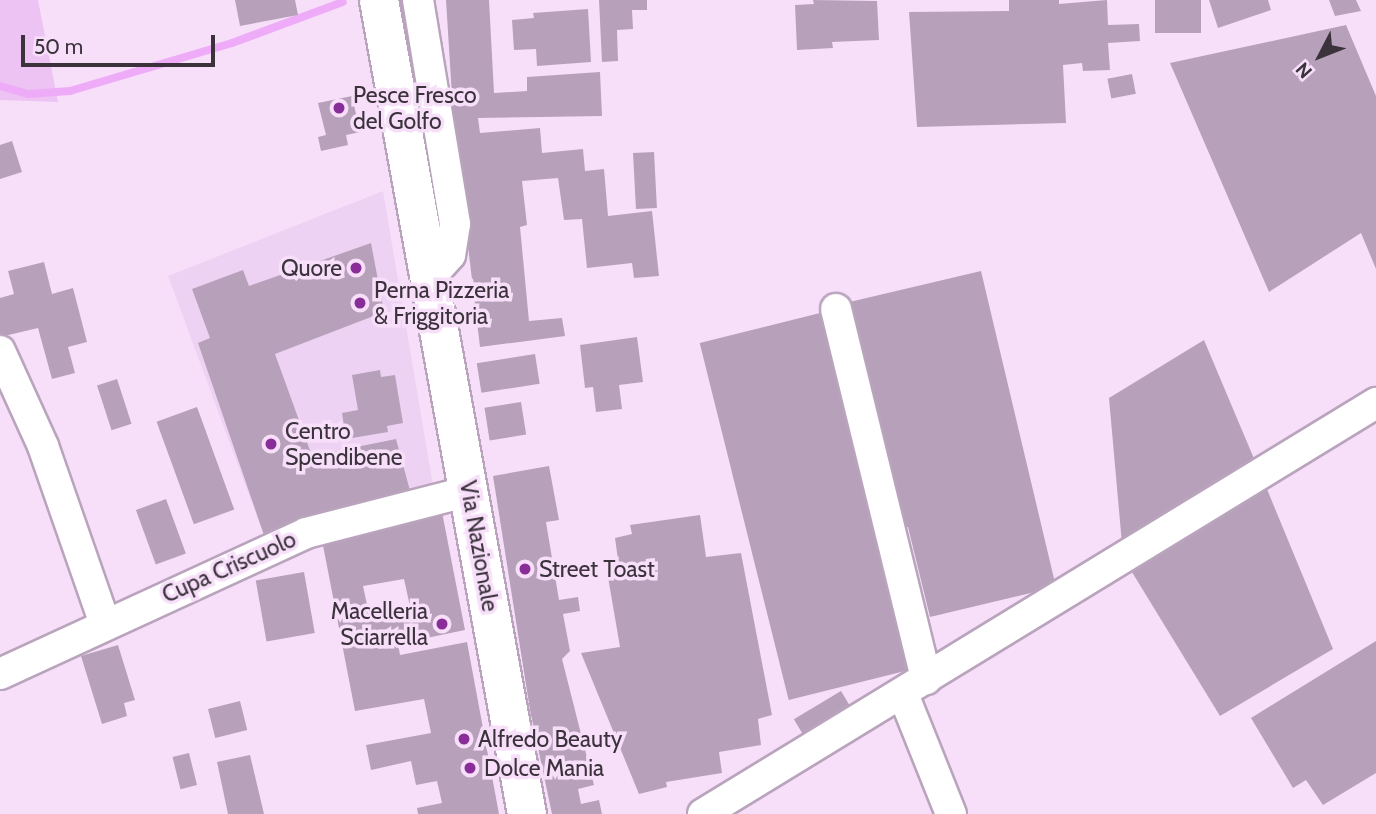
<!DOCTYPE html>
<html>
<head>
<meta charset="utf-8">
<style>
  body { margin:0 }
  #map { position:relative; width:1376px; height:814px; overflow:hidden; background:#f7dffa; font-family:Cabin,sans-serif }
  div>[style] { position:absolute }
  .built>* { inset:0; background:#eed2f3 }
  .green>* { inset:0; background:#edc3f3 }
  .stream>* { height:8px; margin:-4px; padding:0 4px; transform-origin:4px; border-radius:4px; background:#eeacf8 }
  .building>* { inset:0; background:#b7a1ba; transform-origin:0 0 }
  .roads { filter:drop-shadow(2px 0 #baa4bd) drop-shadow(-2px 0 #baa4bd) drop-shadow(0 2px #baa4bd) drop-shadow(0 -2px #baa4bd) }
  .minor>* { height:30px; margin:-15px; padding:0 15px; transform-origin:15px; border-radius:15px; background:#fff }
  .major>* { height:38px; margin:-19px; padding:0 19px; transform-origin:19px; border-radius:19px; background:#fff }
  .dots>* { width:19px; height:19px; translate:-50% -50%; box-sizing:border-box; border:4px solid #f7dffa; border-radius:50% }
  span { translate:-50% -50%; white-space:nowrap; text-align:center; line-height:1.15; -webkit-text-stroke:7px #f7dffa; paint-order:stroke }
  .poi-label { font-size:23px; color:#3b323c }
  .left { translate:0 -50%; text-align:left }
  .right { translate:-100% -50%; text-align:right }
  .street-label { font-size:23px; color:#3b323c }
  .north { position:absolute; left:1285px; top:21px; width:70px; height:70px; -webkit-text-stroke:5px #f7dffa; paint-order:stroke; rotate:228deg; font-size:19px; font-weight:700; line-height:28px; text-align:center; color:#3b323c }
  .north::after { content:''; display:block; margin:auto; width:24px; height:32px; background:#3b323c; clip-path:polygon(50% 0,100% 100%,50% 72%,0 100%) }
  .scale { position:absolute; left:21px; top:35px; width:194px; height:32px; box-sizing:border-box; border:4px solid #3b323c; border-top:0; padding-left:9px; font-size:21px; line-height:24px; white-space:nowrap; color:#3b323c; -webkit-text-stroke:5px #f7dffa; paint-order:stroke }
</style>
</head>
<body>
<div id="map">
  <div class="built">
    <i style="clip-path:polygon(383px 191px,434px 491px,266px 541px,168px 276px)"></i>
  </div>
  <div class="green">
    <i style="clip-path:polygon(0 0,38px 0,58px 102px,0 100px)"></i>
  </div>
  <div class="stream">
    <i style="left:0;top:86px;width:29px;rotate:16deg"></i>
    <i style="left:28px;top:94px;width:42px;rotate:-4.1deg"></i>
    <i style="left:70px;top:91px;width:169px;rotate:-16.5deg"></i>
    <i style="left:232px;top:43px;width:118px;rotate:-20.3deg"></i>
  </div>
  <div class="building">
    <i style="clip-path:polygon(235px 0,295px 0,298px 15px,240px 26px)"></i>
    <i style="clip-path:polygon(446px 0,489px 0,494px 93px,527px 91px,527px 77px,600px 72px,602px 116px,478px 118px,480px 133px,540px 128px,542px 153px,583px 149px,585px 171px,604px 169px,608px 216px,652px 211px,659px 276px,634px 278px,632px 263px,587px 268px,582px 219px,564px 220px,558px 178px,522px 181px,527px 225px,520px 227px,529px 321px,562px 318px,565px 336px,480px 347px,454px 128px)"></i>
    <i style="clip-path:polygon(599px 0,647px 0,647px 10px,632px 10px,633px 29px,617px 30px,618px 61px,602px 62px)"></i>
    <i style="clip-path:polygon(813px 0,877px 1px,879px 40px,832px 42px,833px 48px,797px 50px,795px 5px,814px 4px)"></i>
    <i style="clip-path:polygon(1009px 0,1059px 0,1059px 4px,1107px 0,1108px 25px,1139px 24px,1140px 41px,1108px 43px,1110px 70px,1083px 71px,1082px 63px,1063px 65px,1066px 123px,917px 127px,909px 12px,1009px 11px)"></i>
    <i style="left:1155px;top:0;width:46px;height:33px"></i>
    <i style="clip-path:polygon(1209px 0,1268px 0,1271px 10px,1218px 28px)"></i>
    <i style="clip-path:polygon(1329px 0,1356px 0,1361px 11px,1335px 16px)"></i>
    <i style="clip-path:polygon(588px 9px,591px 62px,537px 66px,536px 49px,514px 50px,512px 20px,534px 18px,533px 13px)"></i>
    <i style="clip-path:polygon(1346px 25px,1376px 96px,1376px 269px,1361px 233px,1269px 292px,1170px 63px)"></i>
    <i style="left:1132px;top:74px;width:20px;height:25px;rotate:79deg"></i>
    <i style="clip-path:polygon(352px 96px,360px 132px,346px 135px,348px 145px,321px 151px,318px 137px,326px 135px,318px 103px)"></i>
    <i style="clip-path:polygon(12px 141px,22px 172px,0 179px,0 145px)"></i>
    <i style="left:654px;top:152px;width:56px;height:21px;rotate:87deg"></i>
    <i style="clip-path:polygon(371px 243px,384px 312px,275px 354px,312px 456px,396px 439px,412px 498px,266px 541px,198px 343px,210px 338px,192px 289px,243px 270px,249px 286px)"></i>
    <i style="clip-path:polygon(44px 262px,52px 294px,73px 288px,87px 342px,68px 347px,75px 373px,52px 379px,38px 328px,0 337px,0 298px,14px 294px,8px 271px)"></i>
    <i style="clip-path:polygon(981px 271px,1056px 587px,930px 617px,908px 527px,895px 529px,841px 304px)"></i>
    <i style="left:820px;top:313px;width:368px;height:124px;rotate:76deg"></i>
    <i style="clip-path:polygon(637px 337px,643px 382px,619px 385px,622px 409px,596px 412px,593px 387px,585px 388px,580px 345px)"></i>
    <i style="clip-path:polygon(1204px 340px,1255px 461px,1122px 544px,1109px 398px)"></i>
    <i style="left:535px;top:354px;width:30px;height:59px;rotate:81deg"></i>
    <i style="clip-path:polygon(380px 370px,381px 377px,395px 375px,403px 423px,387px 426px,388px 432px,346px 439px,342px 413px,358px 410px,352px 375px)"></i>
    <i style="left:117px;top:379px;width:47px;height:21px;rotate:72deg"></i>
    <i style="left:521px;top:402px;width:33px;height:37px;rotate:81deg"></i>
    <i style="left:197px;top:407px;width:109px;height:43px;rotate:70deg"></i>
    <i style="clip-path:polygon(549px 466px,559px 520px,546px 522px,559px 600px,578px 597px,580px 611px,563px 614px,570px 651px,562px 659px,594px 785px,578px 789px,581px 804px,599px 800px,602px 814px,552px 814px,530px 710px,493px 476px)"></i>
    <i style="clip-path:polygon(1264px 482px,1333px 649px,1220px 716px,1127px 564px)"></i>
    <i style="left:166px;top:499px;width:58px;height:32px;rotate:70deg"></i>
    <i style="clip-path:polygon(evenodd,441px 507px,465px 630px,398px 644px,400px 655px,467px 642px,499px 814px,418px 814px,417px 808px,442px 803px,437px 781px,416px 785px,411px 761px,371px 770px,366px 745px,431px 733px,424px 699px,355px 711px,321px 535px,441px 507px,404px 579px,411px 611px,370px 619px,363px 586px,404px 579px)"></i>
    <i style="clip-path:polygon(700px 515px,706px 557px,741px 553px,772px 715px,758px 719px,761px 745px,719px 752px,722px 773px,666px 782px,667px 787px,639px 794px,581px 653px,620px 647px,608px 577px,620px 574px,615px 538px,632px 534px,630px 525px)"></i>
    <i style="left:304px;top:572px;width:62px;height:49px;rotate:80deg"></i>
    <i style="clip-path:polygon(1376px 641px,1376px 773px,1323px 805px,1306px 780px,1293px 788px,1251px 718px)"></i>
    <i style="clip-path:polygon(118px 645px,135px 700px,124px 703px,127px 716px,102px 724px,81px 656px)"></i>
    <i style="left:841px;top:691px;width:23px;height:55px;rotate:59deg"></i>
    <i style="left:240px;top:701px;width:30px;height:33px;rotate:76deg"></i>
    <i style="left:189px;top:753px;width:33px;height:17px;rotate:76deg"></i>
    <i style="clip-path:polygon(250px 755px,264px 814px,228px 814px,217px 762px)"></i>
  </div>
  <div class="roads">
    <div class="minor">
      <i style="left:418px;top:0;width:227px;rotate:80.6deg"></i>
      <i style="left:455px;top:224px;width:31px;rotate:99deg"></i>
      <i style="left:450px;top:255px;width:30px;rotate:132deg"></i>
      <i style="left:836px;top:309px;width:381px;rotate:76.3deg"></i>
      <i style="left:0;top:351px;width:104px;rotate:65.6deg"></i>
      <i style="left:43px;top:446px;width:188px;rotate:70.8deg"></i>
      <i style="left:0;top:674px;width:337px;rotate:-24.7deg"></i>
      <i style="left:306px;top:533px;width:168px;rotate:-14.4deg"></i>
      <i style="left:903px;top:694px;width:129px;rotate:68.2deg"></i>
      <i style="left:703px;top:814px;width:789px;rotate:-31.41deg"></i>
    </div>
    <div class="major">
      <i style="left:379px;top:0;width:827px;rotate:79.7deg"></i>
    </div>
  </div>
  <div class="dots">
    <i style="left:339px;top:108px;background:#892d98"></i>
    <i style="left:356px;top:268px;background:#892d98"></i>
    <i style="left:360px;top:303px;background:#892d98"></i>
    <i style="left:271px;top:444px;background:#892d98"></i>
    <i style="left:525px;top:569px;background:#892d98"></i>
    <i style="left:442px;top:624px;background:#892d98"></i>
    <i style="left:464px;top:739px;background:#892d98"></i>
    <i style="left:470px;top:768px;background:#892d98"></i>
  </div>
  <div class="poi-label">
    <span class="left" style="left:353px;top:108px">Pesce Fresco<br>del Golfo</span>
    <span class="right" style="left:342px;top:268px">Quore</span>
    <span class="left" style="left:374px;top:303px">Perna Pizzeria<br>&amp; Friggitoria</span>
    <span class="left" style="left:285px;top:444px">Centro<br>Spendibene</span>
    <span class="left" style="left:539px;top:569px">Street Toast</span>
    <span class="right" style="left:428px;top:624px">Macelleria<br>Sciarrella</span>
    <span class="left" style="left:478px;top:739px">Alfredo Beauty</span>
    <span class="left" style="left:484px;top:768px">Dolce Mania</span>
  </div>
  <div class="street-label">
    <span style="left:479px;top:546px;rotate:80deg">Via Nazionale</span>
    <span style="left:229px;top:567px;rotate:-24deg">Cupa Criscuolo</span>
  </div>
  <div class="north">N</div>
  <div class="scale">50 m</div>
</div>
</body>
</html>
